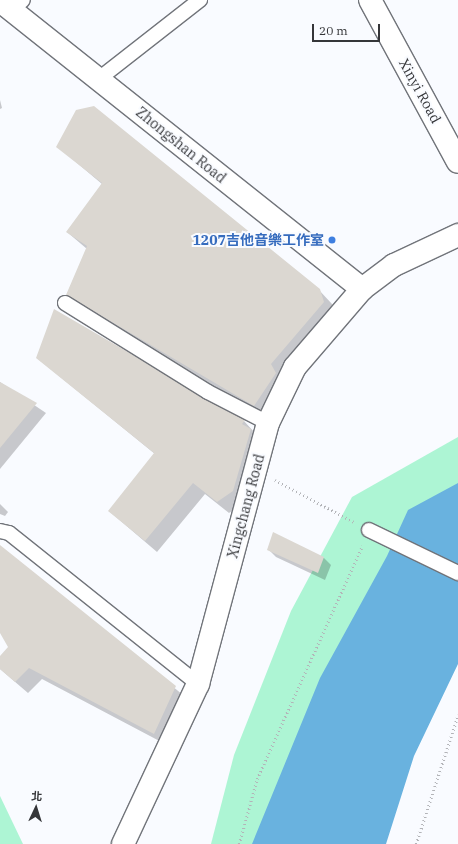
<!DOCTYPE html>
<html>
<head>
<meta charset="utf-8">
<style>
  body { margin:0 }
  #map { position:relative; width:458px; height:844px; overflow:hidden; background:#f9fbff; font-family:"IBM Plex Serif","Noto Sans TC",serif }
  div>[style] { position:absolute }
  .green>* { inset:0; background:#adf5d4 }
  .water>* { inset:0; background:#69b2df }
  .shadow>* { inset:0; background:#0003 }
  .building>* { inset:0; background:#dbd7d1 }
  .path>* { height:2.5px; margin-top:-1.25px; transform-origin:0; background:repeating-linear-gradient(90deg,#b3b4b8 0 1px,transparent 0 4px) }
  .roads { filter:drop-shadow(1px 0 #71747a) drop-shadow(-1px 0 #71747a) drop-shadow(0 1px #71747a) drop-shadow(0 -1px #71747a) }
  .lane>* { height:14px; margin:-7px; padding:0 7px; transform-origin:7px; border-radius:7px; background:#fff }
  .street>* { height:22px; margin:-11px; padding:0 11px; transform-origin:11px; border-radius:11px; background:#fff }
  .dots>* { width:11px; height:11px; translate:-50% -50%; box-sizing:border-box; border:2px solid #f9fbff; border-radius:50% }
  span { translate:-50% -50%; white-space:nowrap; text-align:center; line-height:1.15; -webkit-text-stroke:4px #f9fbff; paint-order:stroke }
  .street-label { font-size:14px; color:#353639 }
  .shop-label { font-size:14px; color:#366cbe; font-weight:700 }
  .right { translate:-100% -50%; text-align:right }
  .north { position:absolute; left:16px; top:788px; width:40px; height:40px; -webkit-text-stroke:3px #f9fbff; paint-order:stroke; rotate:4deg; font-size:11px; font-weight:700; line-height:16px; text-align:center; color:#353639 }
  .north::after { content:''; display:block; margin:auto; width:14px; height:18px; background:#353639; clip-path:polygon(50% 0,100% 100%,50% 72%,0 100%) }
  .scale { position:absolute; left:312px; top:24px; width:68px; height:18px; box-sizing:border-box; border:2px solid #353639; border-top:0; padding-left:5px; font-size:12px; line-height:14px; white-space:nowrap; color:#353639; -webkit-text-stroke:3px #f9fbff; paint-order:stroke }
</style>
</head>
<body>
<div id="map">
  <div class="green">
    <i style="clip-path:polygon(458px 437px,458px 594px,300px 844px,211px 844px,234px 755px,291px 611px,352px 497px)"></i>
    <i style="clip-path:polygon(0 796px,23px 844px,0 844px)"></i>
  </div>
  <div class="water">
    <i style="clip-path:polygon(458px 483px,458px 664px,414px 756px,386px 844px,252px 844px,320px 678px,387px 556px,408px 510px)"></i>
  </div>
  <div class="shadow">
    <i style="clip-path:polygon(0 100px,2px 108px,0 109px)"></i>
    <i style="clip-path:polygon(58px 147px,319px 290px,332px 304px,337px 315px,267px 418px,80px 307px,67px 294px,87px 249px,67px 232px,102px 184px)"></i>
    <i style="clip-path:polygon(37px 358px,244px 421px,255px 433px,244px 502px,229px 513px,205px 494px,157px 552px,109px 511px,155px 454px)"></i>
    <i style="clip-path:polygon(0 382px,46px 413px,0 469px)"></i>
    <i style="clip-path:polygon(0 504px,8px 512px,5px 516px,0 514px)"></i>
    <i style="clip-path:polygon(274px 534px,324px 558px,331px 565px,325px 580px,276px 557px,268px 549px)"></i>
    <i style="clip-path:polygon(0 546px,188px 699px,167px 745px,42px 679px,28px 693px,0 669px,0 657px,9px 647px,0 631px)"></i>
  </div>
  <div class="building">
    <i style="clip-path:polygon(94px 106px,320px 289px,324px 302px,271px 364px,276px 373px,254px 406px,66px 295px,87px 246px,66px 232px,102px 183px,56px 147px,76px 110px)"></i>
    <i style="clip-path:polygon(54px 309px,245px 420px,242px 424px,251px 429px,233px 491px,217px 502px,193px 483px,145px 541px,108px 511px,154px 453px,36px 358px)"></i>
    <i style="clip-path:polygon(0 382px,37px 403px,0 448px)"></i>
    <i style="clip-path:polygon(273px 532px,324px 557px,318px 573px,267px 550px)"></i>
    <i style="clip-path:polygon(0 545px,176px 686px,154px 734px,29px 668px,15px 682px,0 669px,0 656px,8px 647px,0 633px)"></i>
  </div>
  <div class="path">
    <i style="left:275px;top:480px;width:89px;rotate:28deg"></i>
    <i style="left:239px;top:844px;width:67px;rotate:-74.5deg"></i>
    <i style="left:257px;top:779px;width:256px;rotate:-65.7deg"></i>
    <i style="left:416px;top:844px;width:136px;rotate:-72deg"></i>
  </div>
  <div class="roads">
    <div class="lane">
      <i style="left:11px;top:11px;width:16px;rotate:-43deg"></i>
      <i style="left:100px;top:78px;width:127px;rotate:-38deg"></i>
      <i style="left:65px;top:303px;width:168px;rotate:31.9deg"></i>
      <i style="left:208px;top:392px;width:68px;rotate:27.3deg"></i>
      <i style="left:369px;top:530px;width:99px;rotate:25.8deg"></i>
      <i style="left:0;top:531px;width:9px;rotate:13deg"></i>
      <i style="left:9px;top:533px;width:242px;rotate:38.6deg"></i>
    </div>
    <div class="street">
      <i style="left:370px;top:0;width:184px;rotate:61.5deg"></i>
      <i style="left:0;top:1px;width:463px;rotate:38.5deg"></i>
      <i style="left:123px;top:844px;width:177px;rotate:-64.9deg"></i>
      <i style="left:198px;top:684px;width:270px;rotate:-75deg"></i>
      <i style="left:268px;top:423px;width:62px;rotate:-64.3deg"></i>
      <i style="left:295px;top:367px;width:103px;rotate:-49.3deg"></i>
      <i style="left:362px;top:289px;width:40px;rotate:-37deg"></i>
      <i style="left:394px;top:265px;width:71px;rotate:-25.1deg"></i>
    </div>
  </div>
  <div class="dots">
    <i style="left:332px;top:240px;background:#3f7fe0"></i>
  </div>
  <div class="street-label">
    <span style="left:420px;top:91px;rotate:61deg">Xinyi Road</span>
    <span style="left:181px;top:145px;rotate:39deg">Zhongshan Road</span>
    <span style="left:246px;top:506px;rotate:-75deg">Xingchang Road</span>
  </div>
  <div class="shop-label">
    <span class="right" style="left:324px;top:240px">1207吉他音樂工作室</span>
  </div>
  <div class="north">北</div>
  <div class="scale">20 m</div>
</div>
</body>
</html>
